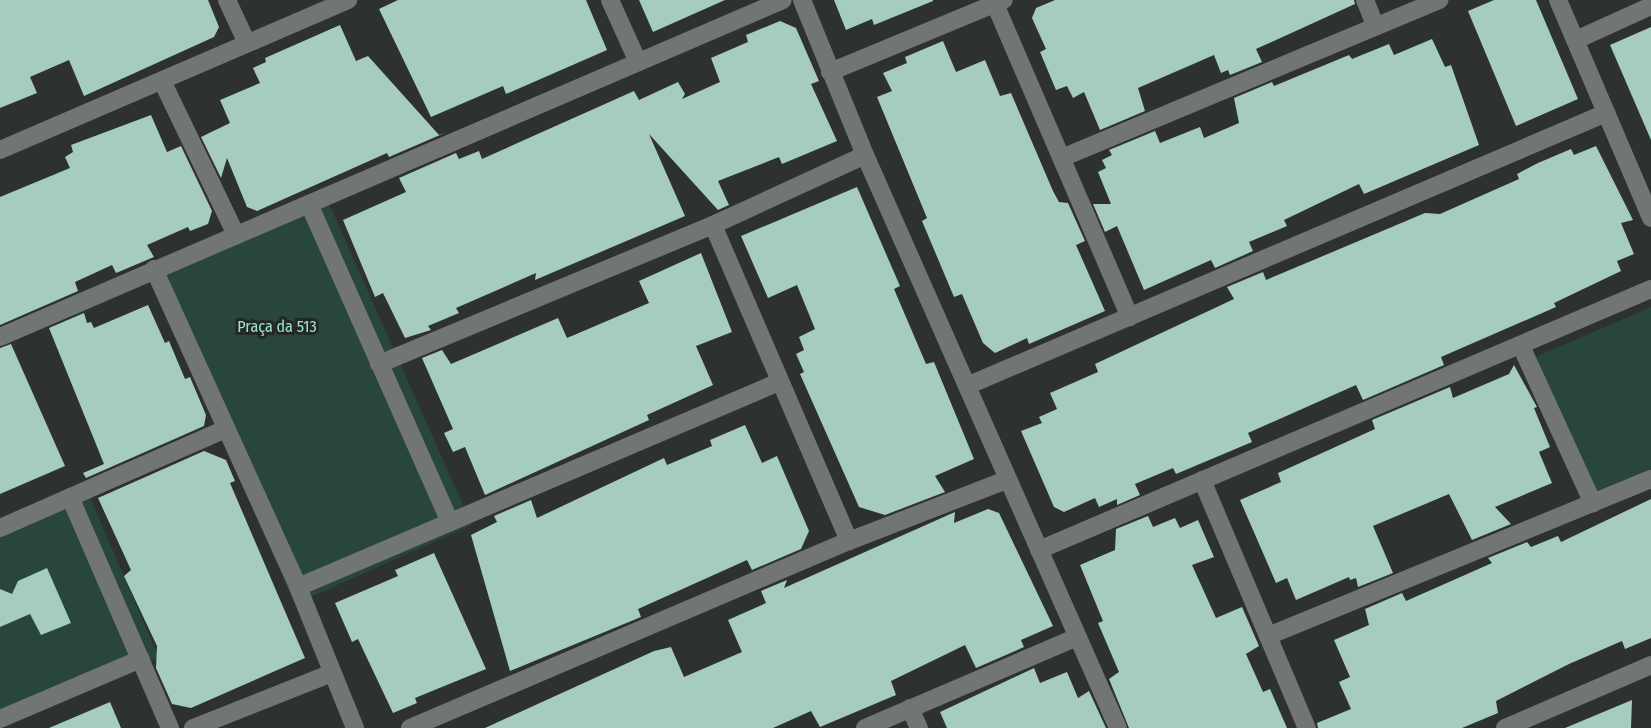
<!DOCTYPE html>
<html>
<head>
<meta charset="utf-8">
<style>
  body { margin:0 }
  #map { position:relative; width:1651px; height:728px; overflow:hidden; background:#2d3130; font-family:"Fira Sans Condensed",sans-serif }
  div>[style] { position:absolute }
  .green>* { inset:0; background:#28463d; transform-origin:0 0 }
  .building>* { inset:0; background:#a5ccbf }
  .minor>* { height:18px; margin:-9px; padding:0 9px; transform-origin:9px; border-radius:9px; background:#717674 }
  span { translate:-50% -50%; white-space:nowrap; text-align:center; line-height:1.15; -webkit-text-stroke:6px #232826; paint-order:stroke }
  .park-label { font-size:16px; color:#9fe3cd }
</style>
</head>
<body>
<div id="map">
  <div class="green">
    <i style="left:322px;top:188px;width:369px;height:194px;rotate:66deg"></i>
    <i style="clip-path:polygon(1651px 307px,1651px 482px,1597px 505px,1531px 359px)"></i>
    <i style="clip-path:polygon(84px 483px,159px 658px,0 721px,0 518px)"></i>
  </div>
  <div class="building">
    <i style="clip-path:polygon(0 0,208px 0,219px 27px,214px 37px,84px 96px,69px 60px,30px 77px,37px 93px,0 108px)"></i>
    <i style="clip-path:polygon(398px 0,586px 0,607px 50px,506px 94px,503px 86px,431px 117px,379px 9px)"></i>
    <i style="clip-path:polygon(639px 0,725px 0,653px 32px)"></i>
    <i style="clip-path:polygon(834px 0,933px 0,933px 1px,874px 25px,872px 19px,846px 30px)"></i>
    <i style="clip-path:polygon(1055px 0,1354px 0,1355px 4px,1256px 49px,1262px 62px,1230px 75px,1228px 70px,1221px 73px,1214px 55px,1138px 88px,1145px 111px,1100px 130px,1084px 92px,1073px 98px,1067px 86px,1056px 90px,1040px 52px,1046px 49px,1032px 18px,1036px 8px)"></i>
    <i style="clip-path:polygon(1494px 0,1536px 0,1578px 99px,1516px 126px,1468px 11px)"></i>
    <i style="clip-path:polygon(780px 21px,796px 28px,819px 81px,811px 84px,837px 141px,782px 164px,779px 157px,718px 181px,729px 205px,718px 210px,649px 134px,685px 216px,535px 280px,536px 273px,456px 308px,459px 313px,428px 326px,431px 330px,405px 338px,383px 293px,375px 297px,343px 220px,406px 192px,399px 178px,456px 153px,459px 159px,479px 151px,482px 159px,634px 91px,639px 100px,678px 82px,685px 94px,682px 99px,720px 82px,711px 58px,748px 42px,746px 35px)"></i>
    <i style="clip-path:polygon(340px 25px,356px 61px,368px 56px,439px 135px,447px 132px,389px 157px,387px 153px,257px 211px,247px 207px,227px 158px,221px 178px,201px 137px,230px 123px,220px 100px,260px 83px,253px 68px,266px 62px,265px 58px)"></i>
    <i style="clip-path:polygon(1651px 27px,1651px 140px,1610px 45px)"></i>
    <i style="clip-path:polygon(1432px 39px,1445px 67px,1451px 65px,1479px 145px,1364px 194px,1359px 184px,1284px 220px,1287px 226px,1249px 242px,1253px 251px,1215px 268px,1211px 260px,1144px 290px,1117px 226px,1105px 232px,1093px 204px,1111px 204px,1098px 172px,1106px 168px,1102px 160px,1112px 155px,1109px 150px,1155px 131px,1160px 143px,1200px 127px,1204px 138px,1239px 123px,1234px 98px,1272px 82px,1274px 86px,1349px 55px,1352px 59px,1389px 44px,1394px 55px)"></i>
    <i style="clip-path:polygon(943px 41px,956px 72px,985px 60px,1000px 96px,1011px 93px,1053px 191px,1059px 202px,1068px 203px,1085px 241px,1076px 245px,1105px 311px,1029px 344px,1027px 338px,995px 353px,983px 343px,962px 294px,954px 297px,922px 221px,927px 218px,877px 97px,892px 91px,883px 73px,907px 63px,905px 57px)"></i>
    <i style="clip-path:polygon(151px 115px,167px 152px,181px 146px,212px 211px,208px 224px,190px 231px,188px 227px,147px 245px,154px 257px,116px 273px,112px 265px,75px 282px,78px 291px,0 325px,0 197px,70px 168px,65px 157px,73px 152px,71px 145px)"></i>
    <i style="clip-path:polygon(1596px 146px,1633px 220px,1621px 223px,1634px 254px,1617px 261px,1621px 271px,1554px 303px,1556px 307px,1441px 357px,1444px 365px,1363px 400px,1356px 385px,1248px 433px,1252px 442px,1176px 474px,1173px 468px,1135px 484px,1140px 495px,1117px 505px,1117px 499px,1099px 507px,1095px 498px,1064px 512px,1054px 507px,1021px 431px,1042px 423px,1039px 417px,1057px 409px,1050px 393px,1098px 372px,1095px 364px,1234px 299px,1227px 287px,1263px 272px,1266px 280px,1425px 213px,1440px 214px,1519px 179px,1517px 174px,1538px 163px,1571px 149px,1574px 155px)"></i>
    <i style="clip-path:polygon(857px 187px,900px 286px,894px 289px,926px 364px,934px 362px,974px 459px,935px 476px,945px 492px,885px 515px,859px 507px,800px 374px,804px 372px,796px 354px,804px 350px,799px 337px,815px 329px,797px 285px,768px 298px,741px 236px)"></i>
    <i style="clip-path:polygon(701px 253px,732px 332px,696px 346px,713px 385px,647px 415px,649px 420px,485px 495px,465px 447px,453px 452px,444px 433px,453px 429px,422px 358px,442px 350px,451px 364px,558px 318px,567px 338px,649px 303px,639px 281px)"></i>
    <i style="clip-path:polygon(148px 305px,165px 343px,169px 341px,185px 379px,190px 377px,206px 415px,204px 426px,86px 478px,83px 473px,104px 464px,49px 328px,84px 313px,87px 323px,91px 322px,94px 328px)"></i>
    <i style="clip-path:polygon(11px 344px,65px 466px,0 494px,0 348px)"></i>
    <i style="clip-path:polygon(1514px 365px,1537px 407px,1534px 408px,1550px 447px,1539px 452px,1552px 483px,1495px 507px,1511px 524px,1472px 540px,1449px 494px,1373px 526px,1393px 573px,1358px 587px,1356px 578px,1350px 580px,1349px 577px,1296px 600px,1287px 578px,1276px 583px,1240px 500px,1281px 482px,1278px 473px,1375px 429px,1372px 420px,1450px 387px,1453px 398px,1509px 374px)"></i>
    <i style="clip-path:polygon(745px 425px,762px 463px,777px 456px,809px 531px,801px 549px,752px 570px,747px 560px,638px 609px,641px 617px,510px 671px,471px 535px,497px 522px,494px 516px,531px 500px,537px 518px,664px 458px,667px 465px,712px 446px,710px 440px)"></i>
    <i style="clip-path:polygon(204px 451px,226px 460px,235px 481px,230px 483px,305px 658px,191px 708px,172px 704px,156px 668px,157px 646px,124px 576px,131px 570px,98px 498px)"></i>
    <i style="clip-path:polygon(1651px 499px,1651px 638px,1625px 649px,1622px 641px,1569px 664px,1496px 701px,1498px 713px,1462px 728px,1318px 728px,1317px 723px,1351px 709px,1339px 682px,1350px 677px,1334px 640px,1369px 625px,1365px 609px,1402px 593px,1406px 601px,1492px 563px,1488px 558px,1527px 542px,1531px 547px,1558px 536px,1561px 542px)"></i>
    <i style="clip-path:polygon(988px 509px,999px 513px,1053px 626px,1021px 640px,1024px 647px,976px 668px,965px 645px,891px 681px,896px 695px,820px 727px,811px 711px,773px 728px,485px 728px,654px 651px,671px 647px,684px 677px,742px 652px,728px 620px,766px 603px,761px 591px,787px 580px,784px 588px,955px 512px,954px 523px)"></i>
    <i style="clip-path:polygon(1148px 516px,1153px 527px,1175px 518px,1180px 528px,1198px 520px,1214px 557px,1192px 565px,1216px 618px,1242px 607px,1259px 646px,1246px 654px,1263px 692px,1270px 689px,1287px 728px,1129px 728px,1109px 679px,1119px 672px,1098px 623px,1103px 621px,1080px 565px,1115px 550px,1116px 529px)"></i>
    <i style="clip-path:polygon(434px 553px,486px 669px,415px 698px,417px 703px,393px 713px,358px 639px,352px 642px,335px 603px,398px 576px,395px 570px)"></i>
    <i style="clip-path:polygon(47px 568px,71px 623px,41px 635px,30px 614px,0 627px,0 589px,12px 594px,18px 581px)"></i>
    <i style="clip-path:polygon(1034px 668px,1040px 683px,1067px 672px,1078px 698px,1089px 691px,1106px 728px,947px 728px,940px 712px)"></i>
    <i style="clip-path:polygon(1632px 700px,1631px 728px,1565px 728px)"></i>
    <i style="clip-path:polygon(110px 702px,121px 728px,49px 728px)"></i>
  </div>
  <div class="minor">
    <i style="left:227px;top:0;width:47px;rotate:65.1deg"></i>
    <i style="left:610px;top:0;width:68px;rotate:65.7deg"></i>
    <i style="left:802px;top:0;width:167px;rotate:67.9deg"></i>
    <i style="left:865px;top:155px;width:626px;rotate:66.18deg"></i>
    <i style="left:1365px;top:0;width:27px;rotate:68deg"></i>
    <i style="left:1558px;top:0;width:237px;rotate:66.9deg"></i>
    <i style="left:995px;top:4px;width:341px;rotate:66.7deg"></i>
    <i style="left:1576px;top:40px;width:82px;rotate:-24.4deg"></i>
    <i style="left:830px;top:72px;width:188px;rotate:-22.5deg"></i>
    <i style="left:163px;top:83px;width:169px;rotate:64.3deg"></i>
    <i style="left:0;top:150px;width:379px;rotate:-23.3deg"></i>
    <i style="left:1064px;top:157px;width:407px;rotate:-22.7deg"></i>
    <i style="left:309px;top:204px;width:348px;rotate:66.1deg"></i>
    <i style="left:713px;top:225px;width:344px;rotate:66.7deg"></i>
    <i style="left:154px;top:269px;width:349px;rotate:65.6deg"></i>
    <i style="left:298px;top:587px;width:152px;rotate:68deg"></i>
    <i style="left:0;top:337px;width:852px;rotate:-23.29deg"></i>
    <i style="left:1521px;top:346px;width:173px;rotate:65.4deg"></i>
    <i style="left:379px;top:364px;width:362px;rotate:-22.6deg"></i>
    <i style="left:713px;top:225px;width:167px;rotate:-24.7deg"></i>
    <i style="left:969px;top:385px;width:693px;rotate:-23.12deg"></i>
    <i style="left:1202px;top:480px;width:269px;rotate:67.1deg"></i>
    <i style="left:70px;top:497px;width:252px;rotate:66.6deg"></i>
    <i style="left:0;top:528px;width:247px;rotate:-23.7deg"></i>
    <i style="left:1039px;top:550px;width:665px;rotate:-23.1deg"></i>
    <i style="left:298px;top:587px;width:523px;rotate:-23.08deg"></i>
    <i style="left:1268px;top:636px;width:414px;rotate:-22.3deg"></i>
    <i style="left:910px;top:708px;width:22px;rotate:66deg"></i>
    <i style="left:0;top:719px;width:153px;rotate:-23.1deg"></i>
    <i style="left:193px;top:728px;width:149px;rotate:-21.6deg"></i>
    <i style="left:410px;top:728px;width:477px;rotate:-23.1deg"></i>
    <i style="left:849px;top:541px;width:168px;rotate:-21.2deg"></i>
    <i style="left:865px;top:728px;width:231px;rotate:-23.2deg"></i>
    <i style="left:1505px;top:728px;width:159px;rotate:-23.3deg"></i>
  </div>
  <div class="park-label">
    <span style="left:277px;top:327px">Praça da 513</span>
  </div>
</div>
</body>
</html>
